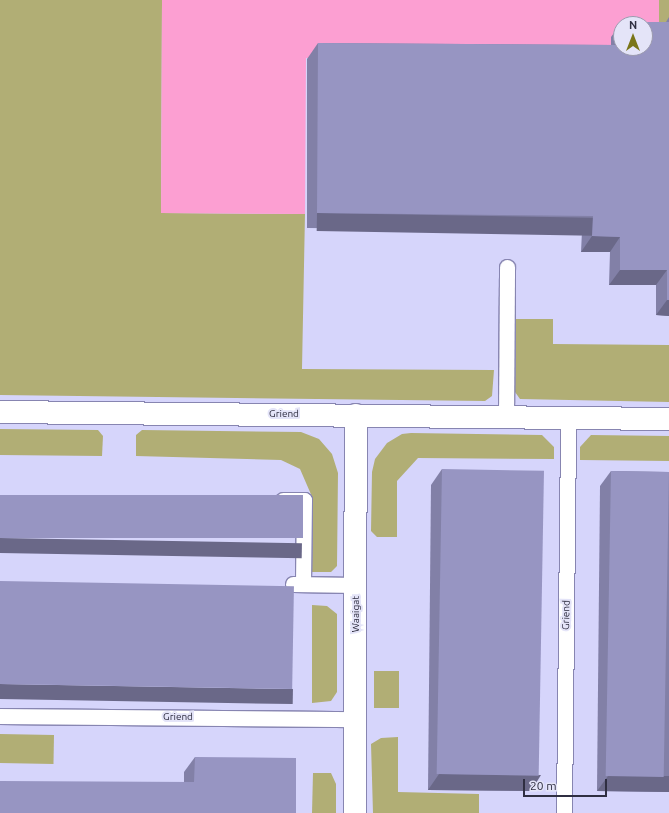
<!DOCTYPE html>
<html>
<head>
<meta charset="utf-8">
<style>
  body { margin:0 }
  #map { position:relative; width:669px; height:813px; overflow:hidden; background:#d6d5fb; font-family:Ubuntu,sans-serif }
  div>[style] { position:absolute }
  .green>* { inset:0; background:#b1ae75; transform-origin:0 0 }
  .water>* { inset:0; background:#fc9fd2 }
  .roads { filter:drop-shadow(1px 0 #8785b1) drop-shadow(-1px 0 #8785b1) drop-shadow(0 1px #8785b1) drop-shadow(0 -1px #8785b1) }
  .lane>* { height:15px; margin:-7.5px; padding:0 7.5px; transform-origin:7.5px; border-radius:7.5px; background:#fff }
  .street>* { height:22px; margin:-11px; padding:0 11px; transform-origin:11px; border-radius:11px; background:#fff }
  .wall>* { inset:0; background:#8280a7 }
  .shaded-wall>* { inset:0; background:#6a6888; transform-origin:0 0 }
  .building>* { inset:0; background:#9795c2; transform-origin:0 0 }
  span { translate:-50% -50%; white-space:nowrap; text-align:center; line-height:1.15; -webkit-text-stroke:4px #e4e4f8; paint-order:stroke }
  .street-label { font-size:10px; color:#2f2e41 }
  .north { position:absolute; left:613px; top:16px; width:40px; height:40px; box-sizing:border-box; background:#e4e4f8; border:1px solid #9c9baf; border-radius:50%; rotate:0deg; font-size:11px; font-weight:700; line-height:16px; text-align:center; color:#2f2e41 }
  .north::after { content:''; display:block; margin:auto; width:14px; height:18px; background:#7a7519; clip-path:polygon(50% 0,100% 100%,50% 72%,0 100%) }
  .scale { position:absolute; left:523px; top:779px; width:84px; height:18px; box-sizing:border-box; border:2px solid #2f2e41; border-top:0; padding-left:5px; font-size:12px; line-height:14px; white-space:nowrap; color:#2f2e41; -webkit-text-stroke:3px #e4e4f8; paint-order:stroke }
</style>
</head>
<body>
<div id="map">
  <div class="green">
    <i style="clip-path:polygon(0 0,162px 0,161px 213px,305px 214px,302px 369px,494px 370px,492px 396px,485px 401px,0 395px)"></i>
    <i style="left:659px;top:0;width:10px;height:32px"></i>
    <i style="clip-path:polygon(516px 319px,553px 319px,553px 344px,669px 345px,669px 402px,520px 399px,515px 392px)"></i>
    <i style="clip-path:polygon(0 429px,98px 430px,103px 436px,102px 456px,0 455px)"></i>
    <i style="clip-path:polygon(142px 430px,301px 432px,319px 439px,332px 454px,338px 473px,337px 566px,331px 572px,312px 572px,313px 499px,300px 469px,281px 460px,136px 456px,136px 435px)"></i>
    <i style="clip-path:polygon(411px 433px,542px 435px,554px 447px,554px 459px,418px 458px,397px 481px,397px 537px,377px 537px,371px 531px,372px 472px,375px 459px,387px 443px,402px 434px)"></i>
    <i style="clip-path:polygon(591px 435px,669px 436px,669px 461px,580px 460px,580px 447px)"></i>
    <i style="clip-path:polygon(312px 605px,327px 606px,337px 614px,337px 692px,331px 701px,312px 703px)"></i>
    <i style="left:399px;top:671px;width:37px;height:25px;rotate:90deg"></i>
    <i style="left:0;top:734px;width:54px;height:29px;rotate:1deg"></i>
    <i style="clip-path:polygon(398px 737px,398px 792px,479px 794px,479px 813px,373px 813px,371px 744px,381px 738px)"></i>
    <i style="clip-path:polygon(313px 773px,331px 773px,336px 784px,336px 813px,312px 813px)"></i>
  </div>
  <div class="water">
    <i style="clip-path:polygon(162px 0,659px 0,659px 38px,645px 24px,621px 24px,611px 61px,306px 58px,305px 214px,161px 213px)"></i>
  </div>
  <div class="roads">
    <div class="lane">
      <i style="left:506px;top:417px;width:150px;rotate:-89.6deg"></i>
      <i style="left:283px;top:500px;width:21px"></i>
      <i style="left:304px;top:500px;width:84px;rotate:90.7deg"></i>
      <i style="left:293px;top:584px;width:63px;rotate:0.9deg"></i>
      <i style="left:0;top:716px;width:355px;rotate:0.5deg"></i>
      <i style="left:564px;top:813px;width:396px;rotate:-89.4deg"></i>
    </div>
    <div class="street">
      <i style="left:0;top:412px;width:669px;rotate:0.6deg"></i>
      <i style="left:355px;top:813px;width:398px;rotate:-89.9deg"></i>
    </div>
  </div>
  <div class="wall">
    <i style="clip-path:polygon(evenodd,669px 17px,669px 316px,656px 315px,656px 285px,609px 285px,610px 252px,581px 252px,582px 231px,307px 228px,307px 59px,318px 43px,611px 45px,611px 37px,622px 22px,666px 22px,669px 17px,621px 24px,645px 24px,621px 48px,621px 24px)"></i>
    <i style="clip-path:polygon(442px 469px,531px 791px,428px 790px,431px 485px)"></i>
    <i style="clip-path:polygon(611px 471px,669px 472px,669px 792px,597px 791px,600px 486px)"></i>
    <i style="clip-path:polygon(195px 757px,296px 813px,184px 782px,184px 772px)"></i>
  </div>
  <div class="shaded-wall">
    <i style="left:317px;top:213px;width:276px;height:18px;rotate:1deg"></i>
    <i style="clip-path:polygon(592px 236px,620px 237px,610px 252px,581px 252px)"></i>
    <i style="clip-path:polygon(620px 270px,667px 270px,656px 285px,609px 285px)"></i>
    <i style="clip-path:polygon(667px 300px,669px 300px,669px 316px,656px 315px)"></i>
    <i style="left:0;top:538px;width:302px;height:15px;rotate:1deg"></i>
    <i style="left:0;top:684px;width:293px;height:15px;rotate:1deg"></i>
    <i style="clip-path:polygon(439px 774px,541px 775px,531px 791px,428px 790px)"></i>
    <i style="clip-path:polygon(608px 776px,669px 776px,669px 792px,597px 791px)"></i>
  </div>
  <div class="building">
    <i style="clip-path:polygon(622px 22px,669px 22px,669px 300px,667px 300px,667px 270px,620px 270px,620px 237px,592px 236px,593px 216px,317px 213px,318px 43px,621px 45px,621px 48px,645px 48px,645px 24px,622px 24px)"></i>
    <i style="left:442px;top:469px;width:102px;height:305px;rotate:1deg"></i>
    <i style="left:611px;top:471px;width:58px;height:305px;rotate:1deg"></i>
    <i style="left:0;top:495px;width:303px;height:43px"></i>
    <i style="left:0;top:581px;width:294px;height:103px;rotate:1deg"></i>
    <i style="clip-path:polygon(195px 757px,296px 758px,296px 813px,0 813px,0 781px,194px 782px)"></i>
  </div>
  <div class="street-label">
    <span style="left:284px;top:414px">Griend</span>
    <span style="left:356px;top:614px;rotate:-90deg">Waaigat</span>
    <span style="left:566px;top:615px;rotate:-89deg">Griend</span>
    <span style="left:178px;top:717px">Griend</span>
  </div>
  <div class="north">N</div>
  <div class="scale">20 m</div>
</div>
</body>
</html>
